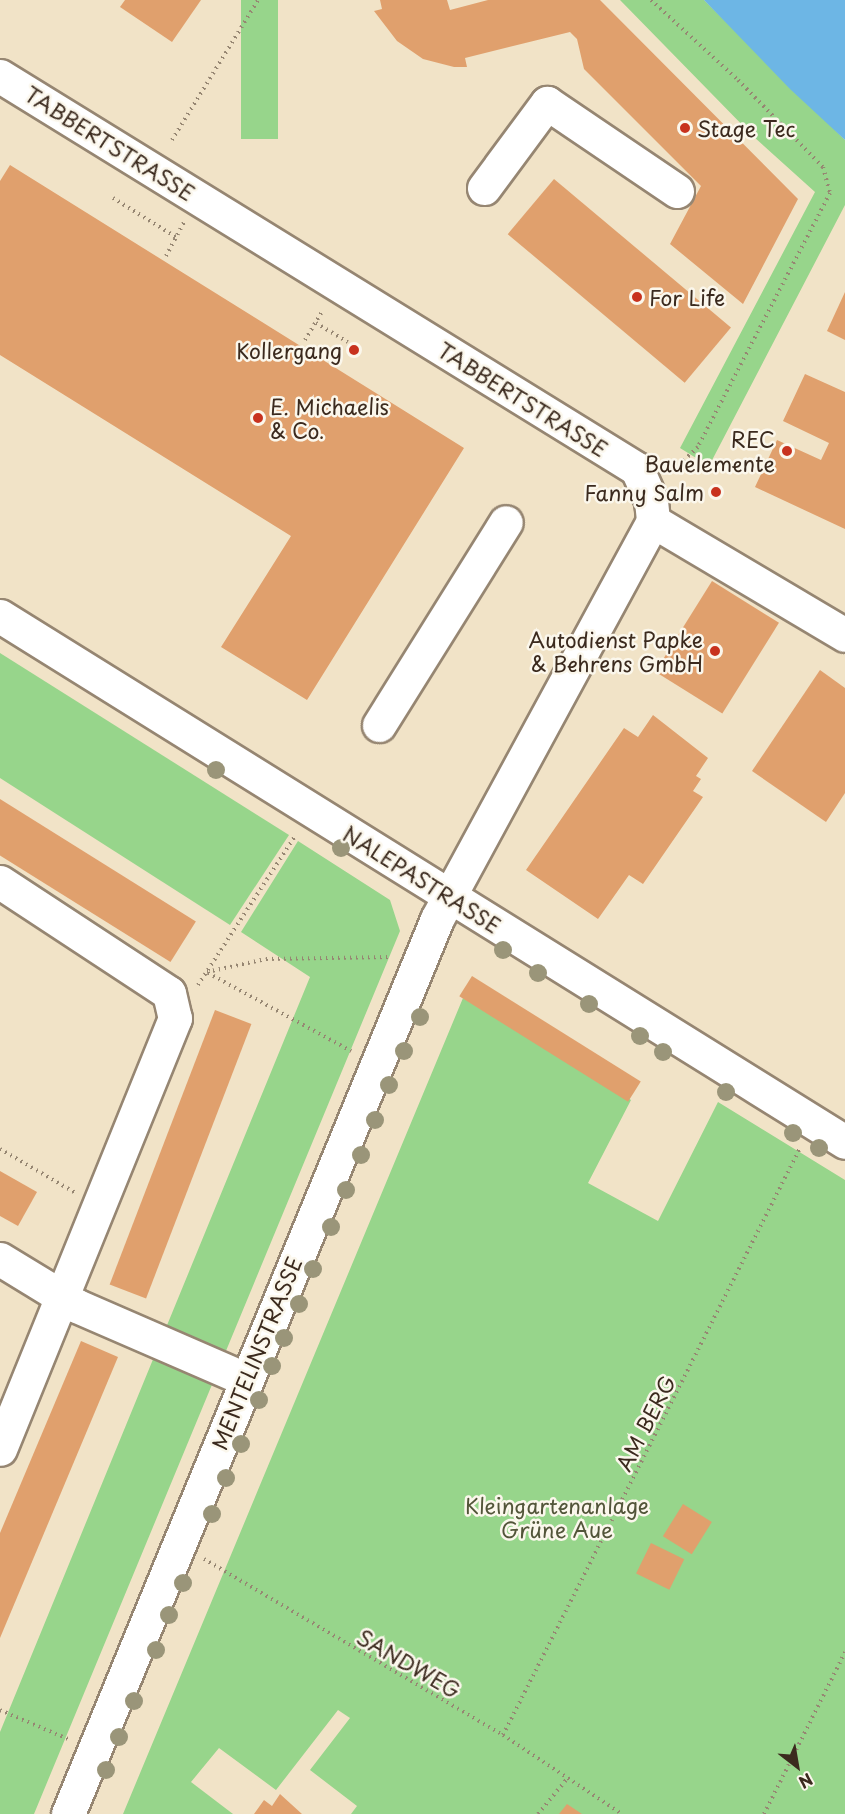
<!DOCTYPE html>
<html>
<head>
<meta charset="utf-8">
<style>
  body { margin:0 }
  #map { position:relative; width:845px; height:1814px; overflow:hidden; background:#f1e3c7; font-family:"Playpen Sans",sans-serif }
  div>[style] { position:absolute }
  .green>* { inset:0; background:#97d58b; transform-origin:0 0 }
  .water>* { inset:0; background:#6db6e5 }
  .building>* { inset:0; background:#e0a06d; transform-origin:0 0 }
  .path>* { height:4px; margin-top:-2px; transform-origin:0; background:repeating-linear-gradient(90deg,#968672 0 1.5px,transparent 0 6px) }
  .roads { filter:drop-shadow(2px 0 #968672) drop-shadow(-2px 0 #968672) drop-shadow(0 2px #968672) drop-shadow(0 -2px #968672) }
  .minor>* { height:33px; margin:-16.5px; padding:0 16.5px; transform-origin:16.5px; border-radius:16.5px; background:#fff }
  .trees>* { width:18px; height:18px; margin:-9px; border-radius:50%; background:#9a9579 }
  .dots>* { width:16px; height:16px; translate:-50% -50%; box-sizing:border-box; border:3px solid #fbf7ec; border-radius:50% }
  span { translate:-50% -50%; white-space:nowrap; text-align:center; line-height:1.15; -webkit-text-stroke:5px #fbf7ec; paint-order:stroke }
  .poi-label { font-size:21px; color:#3b2a1e }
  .left { translate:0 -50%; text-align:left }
  .right { translate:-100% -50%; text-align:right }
  .street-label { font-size:21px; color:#3b2a1e }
  .park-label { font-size:21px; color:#525539 }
  .north { position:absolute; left:767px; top:1736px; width:60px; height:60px; -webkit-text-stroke:4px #fbf7ec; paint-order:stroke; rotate:149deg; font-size:16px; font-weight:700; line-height:24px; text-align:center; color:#3b2a1e }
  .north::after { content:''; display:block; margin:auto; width:21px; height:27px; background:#3b2a1e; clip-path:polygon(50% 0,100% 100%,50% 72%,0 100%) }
</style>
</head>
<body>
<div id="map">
  <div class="green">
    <i style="left:241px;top:0;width:37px;height:139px"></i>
    <i style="clip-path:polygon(620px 0,704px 0,845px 140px,845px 205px,709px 466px,680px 448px,815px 192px,754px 137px)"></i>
    <i style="clip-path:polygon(0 653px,289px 835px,230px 925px,0 778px)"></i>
    <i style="clip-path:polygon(298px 841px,390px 900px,400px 931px,34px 1814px,0 1814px,0 1732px,310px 977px,241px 932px)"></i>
    <i style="clip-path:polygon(463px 998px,631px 1100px,588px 1183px,658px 1221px,718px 1102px,845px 1180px,845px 1814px,351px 1814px,357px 1806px,310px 1770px,350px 1718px,338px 1710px,276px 1790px,219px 1748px,191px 1782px,233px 1814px,123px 1814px)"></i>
  </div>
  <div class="water">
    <i style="clip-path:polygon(704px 0,845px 0,845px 140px,790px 89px)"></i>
  </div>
  <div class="building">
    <i style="clip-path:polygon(125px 0,201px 0,172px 42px,120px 7px)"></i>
    <i style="clip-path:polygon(380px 0,447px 0,450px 10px,488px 0,600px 0,798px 199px,743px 304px,670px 244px,701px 186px,584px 69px,577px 39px,570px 32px,465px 58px,467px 67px,454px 67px,423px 59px,397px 41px,374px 11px,382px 9px)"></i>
    <i style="clip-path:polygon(10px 165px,464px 448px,307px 700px,221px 647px,291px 536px,0 355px,0 181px)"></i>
    <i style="left:554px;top:179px;width:231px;height:72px;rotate:40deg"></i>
    <i style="clip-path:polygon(845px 292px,845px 340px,827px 331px)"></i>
    <i style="clip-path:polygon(805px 374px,845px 392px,845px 529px,755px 487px,777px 440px,821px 460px,829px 443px,783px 421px)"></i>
    <i style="left:712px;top:581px;width:79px;height:107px;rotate:32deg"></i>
    <i style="clip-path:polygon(820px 670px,845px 688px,845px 793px,826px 822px,752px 771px)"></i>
    <i style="clip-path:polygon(653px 715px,708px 758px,696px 776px,701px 779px,693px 791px,703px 797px,643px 884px,629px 875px,598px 919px,526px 870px,624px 728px,638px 737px)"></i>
    <i style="left:0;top:799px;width:231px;height:48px;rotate:32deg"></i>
    <i style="left:472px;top:976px;width:199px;height:24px;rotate:32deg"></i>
    <i style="left:215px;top:1010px;width:39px;height:294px;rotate:21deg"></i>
    <i style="clip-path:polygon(0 1171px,37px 1192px,18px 1226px,0 1216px)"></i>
    <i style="clip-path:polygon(81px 1341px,118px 1357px,0 1638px,0 1533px)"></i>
    <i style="left:683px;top:1504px;width:34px;height:38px;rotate:32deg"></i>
    <i style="left:651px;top:1543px;width:37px;height:34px;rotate:26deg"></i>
    <i style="clip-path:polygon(280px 1794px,302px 1814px,254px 1814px,264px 1800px,272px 1806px)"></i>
    <i style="clip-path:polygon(567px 1804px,582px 1814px,559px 1814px)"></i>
  </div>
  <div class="path">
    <i style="left:651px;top:0;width:118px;rotate:42.6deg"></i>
    <i style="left:738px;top:80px;width:122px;rotate:45.7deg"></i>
    <i style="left:823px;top:167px;width:27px;rotate:75deg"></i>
    <i style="left:830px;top:193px;width:286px;rotate:117.5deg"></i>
    <i style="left:698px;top:447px;width:33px;rotate:137deg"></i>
    <i style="left:172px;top:140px;width:164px;rotate:-58.4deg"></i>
    <i style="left:113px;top:198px;width:74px;rotate:31.8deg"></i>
    <i style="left:166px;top:256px;width:38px;rotate:-62deg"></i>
    <i style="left:316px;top:323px;width:37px;rotate:31deg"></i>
    <i style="left:305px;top:340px;width:35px;rotate:-59deg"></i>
    <i style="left:207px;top:972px;width:60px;rotate:-12.4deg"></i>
    <i style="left:266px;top:959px;width:124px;rotate:-0.9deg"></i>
    <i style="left:208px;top:973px;width:163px;rotate:28.6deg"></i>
    <i style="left:198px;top:985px;width:178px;rotate:-56.9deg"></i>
    <i style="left:0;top:1149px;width:86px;rotate:30.2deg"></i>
    <i style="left:204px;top:1559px;width:347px;rotate:30.5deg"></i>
    <i style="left:503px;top:1735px;width:143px;rotate:33.6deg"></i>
    <i style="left:0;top:1710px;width:74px;rotate:23.1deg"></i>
    <i style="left:503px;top:1735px;width:658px;rotate:-63.16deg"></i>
    <i style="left:538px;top:1814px;width:45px;rotate:-50.4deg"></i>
    <i style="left:764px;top:1814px;width:181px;rotate:-63.4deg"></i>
  </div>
  <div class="roads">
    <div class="minor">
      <i style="left:0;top:76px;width:748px;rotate:31.67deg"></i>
      <i style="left:637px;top:469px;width:35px;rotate:66deg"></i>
      <i style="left:651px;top:501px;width:20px;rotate:84deg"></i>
      <i style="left:653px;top:521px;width:453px;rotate:118.5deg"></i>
      <i style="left:437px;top:919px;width:968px;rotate:112.41deg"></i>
      <i style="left:484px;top:188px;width:106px;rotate:-53.5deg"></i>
      <i style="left:547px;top:103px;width:157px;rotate:34.1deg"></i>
      <i style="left:653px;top:521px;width:223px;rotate:30.7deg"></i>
      <i style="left:0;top:616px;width:995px;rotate:31.9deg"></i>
      <i style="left:379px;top:725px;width:239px;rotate:-58deg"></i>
      <i style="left:0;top:882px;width:202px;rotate:33.3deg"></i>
      <i style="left:169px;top:993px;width:26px;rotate:77deg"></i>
      <i style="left:175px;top:1018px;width:465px;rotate:112.1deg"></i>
      <i style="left:0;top:1259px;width:90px;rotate:31.4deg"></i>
      <i style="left:77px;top:1306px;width:183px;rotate:23.5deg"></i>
    </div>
  </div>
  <div class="trees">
    <i style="left:216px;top:770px"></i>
    <i style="left:341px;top:848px"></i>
    <i style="left:503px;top:950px"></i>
    <i style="left:538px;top:973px"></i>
    <i style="left:589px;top:1004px"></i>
    <i style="left:420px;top:1017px"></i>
    <i style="left:640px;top:1036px"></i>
    <i style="left:404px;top:1051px"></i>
    <i style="left:663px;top:1052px"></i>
    <i style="left:389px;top:1085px"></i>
    <i style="left:726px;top:1092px"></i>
    <i style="left:375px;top:1120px"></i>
    <i style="left:793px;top:1133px"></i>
    <i style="left:819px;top:1148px"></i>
    <i style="left:361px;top:1155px"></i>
    <i style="left:346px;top:1190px"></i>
    <i style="left:331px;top:1227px"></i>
    <i style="left:313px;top:1269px"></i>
    <i style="left:299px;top:1304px"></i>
    <i style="left:284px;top:1338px"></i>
    <i style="left:272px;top:1366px"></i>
    <i style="left:259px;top:1400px"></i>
    <i style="left:241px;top:1444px"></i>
    <i style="left:226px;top:1478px"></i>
    <i style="left:212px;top:1514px"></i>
    <i style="left:183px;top:1583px"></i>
    <i style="left:169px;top:1615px"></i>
    <i style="left:156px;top:1650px"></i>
    <i style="left:134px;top:1701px"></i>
    <i style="left:119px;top:1737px"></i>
    <i style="left:106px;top:1770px"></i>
  </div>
  <div class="dots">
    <i style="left:685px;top:128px;background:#c8321e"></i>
    <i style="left:637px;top:297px;background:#c8321e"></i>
    <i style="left:354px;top:350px;background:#c8321e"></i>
    <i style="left:258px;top:418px;background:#c8321e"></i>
    <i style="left:787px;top:451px;background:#c8321e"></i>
    <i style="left:716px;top:492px;background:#c8321e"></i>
    <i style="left:715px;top:651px;background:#c8321e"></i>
  </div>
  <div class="poi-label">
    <span class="left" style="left:697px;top:128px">Stage Tec</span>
    <span class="left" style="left:649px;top:297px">For Life</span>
    <span class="right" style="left:342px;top:350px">Kollergang</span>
    <span class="left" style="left:270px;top:418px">E. Michaelis<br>&amp; Co.</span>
    <span class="right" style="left:775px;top:451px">REC<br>Bauelemente</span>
    <span class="right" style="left:704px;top:492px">Fanny Salm</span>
    <span class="right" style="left:703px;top:651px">Autodienst Papke<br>&amp; Behrens GmbH</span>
  </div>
  <div class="street-label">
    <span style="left:110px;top:143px;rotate:32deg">TABBERTSTRASSE</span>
    <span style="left:523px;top:399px;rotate:32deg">TABBERTSTRASSE</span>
    <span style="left:422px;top:879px;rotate:32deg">NALEPASTRASSE</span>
    <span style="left:256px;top:1353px;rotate:-68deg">MENTELINSTRASSE</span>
    <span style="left:645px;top:1423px;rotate:-63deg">AM BERG</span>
    <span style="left:409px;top:1663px;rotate:30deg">SANDWEG</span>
  </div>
  <div class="park-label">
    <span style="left:557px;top:1517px">Kleingartenanlage<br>Grüne Aue</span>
  </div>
  <div class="north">N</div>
</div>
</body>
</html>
